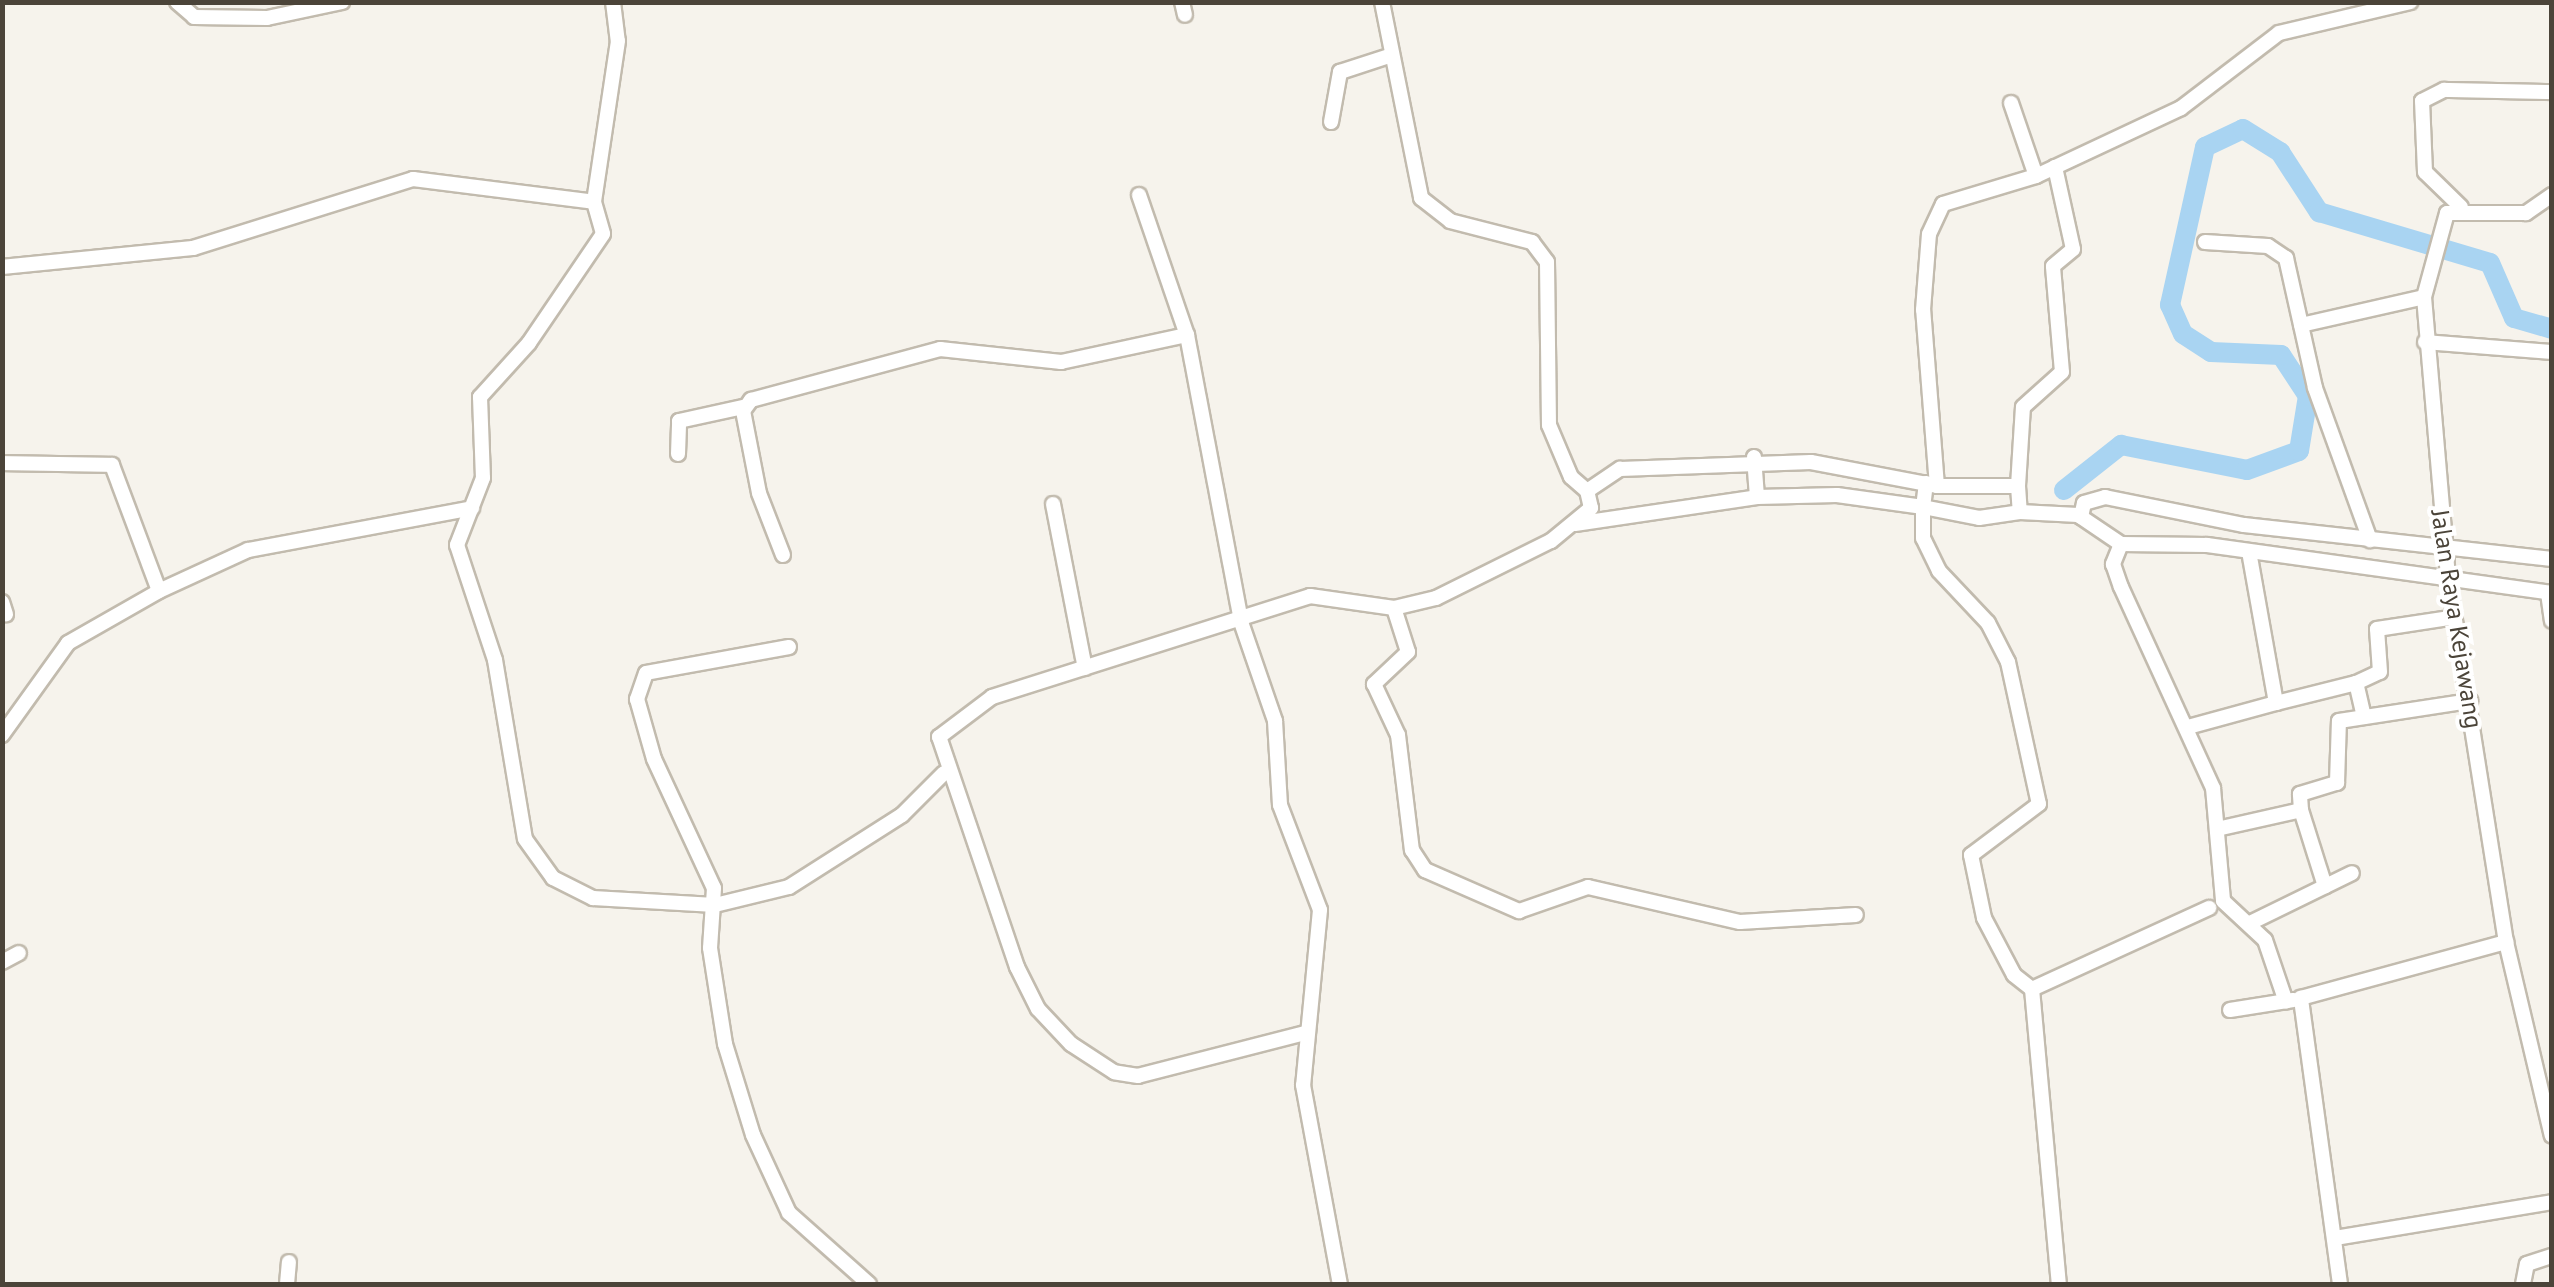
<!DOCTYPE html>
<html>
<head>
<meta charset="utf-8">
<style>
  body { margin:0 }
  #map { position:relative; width:2554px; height:1287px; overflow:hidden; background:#f6f3ec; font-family:"PT Sans",sans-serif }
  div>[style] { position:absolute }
  .river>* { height:20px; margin:-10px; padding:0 10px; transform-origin:10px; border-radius:10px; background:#a9d4f2 }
  .roads { filter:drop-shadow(2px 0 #c2bbae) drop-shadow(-2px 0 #c2bbae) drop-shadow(0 2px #c2bbae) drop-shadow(0 -2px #c2bbae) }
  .minor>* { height:14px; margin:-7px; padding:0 7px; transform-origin:7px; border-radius:7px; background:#fff }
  span { translate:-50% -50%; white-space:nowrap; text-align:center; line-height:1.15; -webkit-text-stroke:8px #fff; paint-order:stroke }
  .street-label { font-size:25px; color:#4b4439 }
  .frame { position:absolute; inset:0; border:5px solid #4b4439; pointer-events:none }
</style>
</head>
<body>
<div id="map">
  <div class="river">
    <i style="left:2064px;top:490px;width:73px;rotate:-38.3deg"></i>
    <i style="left:2121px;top:445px;width:128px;rotate:11.2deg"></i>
    <i style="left:2247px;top:470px;width:55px;rotate:-20.1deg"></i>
    <i style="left:2299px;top:451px;width:56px;rotate:-80.7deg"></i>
    <i style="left:2308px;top:396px;width:49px;rotate:-123.4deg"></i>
    <i style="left:2281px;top:355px;width:70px;rotate:-177.5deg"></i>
    <i style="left:2211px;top:352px;width:33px;rotate:-147deg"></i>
    <i style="left:2183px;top:334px;width:32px;rotate:-114deg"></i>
    <i style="left:2170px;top:305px;width:162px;rotate:-77.5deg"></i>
    <i style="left:2205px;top:147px;width:42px;rotate:-25.3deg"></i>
    <i style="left:2243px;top:129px;width:44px;rotate:31.9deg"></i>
    <i style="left:2280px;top:152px;width:72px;rotate:57deg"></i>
    <i style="left:2319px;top:212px;width:178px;rotate:16.6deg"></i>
    <i style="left:2490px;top:263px;width:60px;rotate:66.4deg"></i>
    <i style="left:2514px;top:318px;width:40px;rotate:16deg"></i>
  </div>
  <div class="roads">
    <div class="minor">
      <i style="left:177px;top:2px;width:23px;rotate:41deg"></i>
      <i style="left:194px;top:17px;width:73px;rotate:0.8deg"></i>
      <i style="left:267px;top:18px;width:77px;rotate:-12deg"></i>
      <i style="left:613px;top:2px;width:39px;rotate:83deg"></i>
      <i style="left:618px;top:41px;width:163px;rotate:98.5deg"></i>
      <i style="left:594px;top:202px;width:33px;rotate:74deg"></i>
      <i style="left:603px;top:234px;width:132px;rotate:124.2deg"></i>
      <i style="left:529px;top:343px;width:73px;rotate:132.2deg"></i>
      <i style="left:480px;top:397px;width:81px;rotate:87.9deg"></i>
      <i style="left:483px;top:478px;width:72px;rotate:111.2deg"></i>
      <i style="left:457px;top:545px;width:121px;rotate:71.7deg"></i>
      <i style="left:495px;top:660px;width:181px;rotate:80.5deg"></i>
      <i style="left:525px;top:839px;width:48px;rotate:54.3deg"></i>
      <i style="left:553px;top:878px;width:45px;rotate:26.6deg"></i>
      <i style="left:593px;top:898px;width:122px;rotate:3.3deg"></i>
      <i style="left:715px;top:905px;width:76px;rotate:-13.7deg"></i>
      <i style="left:789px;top:887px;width:134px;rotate:-32.5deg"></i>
      <i style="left:902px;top:815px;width:59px;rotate:-45deg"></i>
      <i style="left:1182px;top:2px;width:13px;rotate:77deg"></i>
      <i style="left:1382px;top:2px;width:200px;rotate:78.7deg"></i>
      <i style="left:1421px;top:198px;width:37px;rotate:38deg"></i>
      <i style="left:1450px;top:221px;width:85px;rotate:14.4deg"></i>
      <i style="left:1532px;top:242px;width:25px;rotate:53deg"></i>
      <i style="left:1547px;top:262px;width:163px;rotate:89.3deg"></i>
      <i style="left:1549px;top:425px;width:56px;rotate:67.1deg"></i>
      <i style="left:1571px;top:477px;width:21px;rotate:41deg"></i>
      <i style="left:1587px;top:491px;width:40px;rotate:-34deg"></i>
      <i style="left:1620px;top:469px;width:191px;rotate:-2.1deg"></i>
      <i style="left:1811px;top:462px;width:128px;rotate:10.8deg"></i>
      <i style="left:1937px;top:486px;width:81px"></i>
      <i style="left:2018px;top:486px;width:26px;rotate:86deg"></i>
      <i style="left:2020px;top:512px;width:58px;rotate:3deg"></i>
      <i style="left:2078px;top:515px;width:52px;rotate:34deg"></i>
      <i style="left:2121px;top:544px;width:86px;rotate:0.7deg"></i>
      <i style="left:2207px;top:545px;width:348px;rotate:7.9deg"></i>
      <i style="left:2011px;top:103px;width:77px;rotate:71.1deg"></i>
      <i style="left:1331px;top:122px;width:51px;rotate:-79.8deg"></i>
      <i style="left:1340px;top:72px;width:52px;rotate:-18.1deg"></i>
      <i style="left:1139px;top:195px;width:148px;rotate:71.1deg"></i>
      <i style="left:1187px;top:335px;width:292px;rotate:79.3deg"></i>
      <i style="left:1241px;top:622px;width:105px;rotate:71deg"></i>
      <i style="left:1275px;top:721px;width:84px;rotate:86.6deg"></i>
      <i style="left:1280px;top:805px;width:112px;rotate:69.1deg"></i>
      <i style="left:1320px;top:910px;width:176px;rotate:95.5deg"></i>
      <i style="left:1303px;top:1085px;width:202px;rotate:79.5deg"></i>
      <i style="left:2552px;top:195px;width:32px;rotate:145deg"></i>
      <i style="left:2526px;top:213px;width:79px;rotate:180deg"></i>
      <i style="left:2447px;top:213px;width:87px;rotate:105.3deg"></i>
      <i style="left:2424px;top:297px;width:280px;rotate:85.1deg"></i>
      <i style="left:2448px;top:576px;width:371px;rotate:81deg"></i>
      <i style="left:2506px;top:942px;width:199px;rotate:76.7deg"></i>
      <i style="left:2461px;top:207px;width:50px;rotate:-135.8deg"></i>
      <i style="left:2425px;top:172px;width:71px;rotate:-92.4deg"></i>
      <i style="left:2422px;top:101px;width:25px;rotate:-27deg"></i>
      <i style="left:2444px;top:90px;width:108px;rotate:1.1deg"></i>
      <i style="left:2205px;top:242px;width:63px;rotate:3.6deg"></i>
      <i style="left:2268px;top:246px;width:22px;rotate:34deg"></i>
      <i style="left:2286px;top:258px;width:133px;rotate:77.4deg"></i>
      <i style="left:2315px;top:388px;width:162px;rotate:70.1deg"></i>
      <i style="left:2px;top:267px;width:192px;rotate:-5.7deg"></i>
      <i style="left:193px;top:248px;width:231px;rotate:-17.4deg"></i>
      <i style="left:413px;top:179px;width:182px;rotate:7.2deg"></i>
      <i style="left:2301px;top:325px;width:126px;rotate:-12.8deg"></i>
      <i style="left:2425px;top:342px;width:127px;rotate:4.5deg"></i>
      <i style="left:678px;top:454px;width:33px;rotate:-88deg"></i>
      <i style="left:679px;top:421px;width:66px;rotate:-12.3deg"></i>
      <i style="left:1754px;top:457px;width:40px;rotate:85.7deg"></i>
      <i style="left:2px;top:463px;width:110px;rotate:1deg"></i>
      <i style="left:112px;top:465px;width:134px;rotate:69.5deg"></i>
      <i style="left:1926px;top:483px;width:24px;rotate:97deg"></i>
      <i style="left:1923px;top:507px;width:57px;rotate:11.1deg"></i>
      <i style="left:1979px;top:518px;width:41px;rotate:-8.3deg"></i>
      <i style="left:1937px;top:486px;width:177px;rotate:-94.5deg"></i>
      <i style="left:1923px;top:310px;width:76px;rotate:-85.5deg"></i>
      <i style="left:1929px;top:234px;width:33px;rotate:-65deg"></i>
      <i style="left:1943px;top:204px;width:97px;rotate:-16.8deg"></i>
      <i style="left:2036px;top:176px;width:160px;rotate:-25.1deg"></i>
      <i style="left:2181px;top:108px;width:123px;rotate:-37.4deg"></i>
      <i style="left:2279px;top:33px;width:135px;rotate:-13.3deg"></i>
      <i style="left:2018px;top:486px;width:79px;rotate:-86.4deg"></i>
      <i style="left:2023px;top:407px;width:52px;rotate:-41.9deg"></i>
      <i style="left:2062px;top:372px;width:106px;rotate:-94.9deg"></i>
      <i style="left:2053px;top:266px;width:26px;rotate:-40deg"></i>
      <i style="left:2073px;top:249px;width:84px;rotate:-102.4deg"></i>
      <i style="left:1053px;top:504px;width:167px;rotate:79deg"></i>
      <i style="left:2081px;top:517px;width:14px;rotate:-78deg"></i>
      <i style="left:2084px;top:503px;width:22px;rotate:-16deg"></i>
      <i style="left:2105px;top:497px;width:142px;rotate:11.4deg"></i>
      <i style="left:2244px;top:525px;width:310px;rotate:6.3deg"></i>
      <i style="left:1575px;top:524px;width:184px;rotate:-8.4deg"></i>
      <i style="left:1757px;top:497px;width:80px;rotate:-1.4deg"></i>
      <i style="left:1837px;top:495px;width:87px;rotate:7.9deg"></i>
      <i style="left:1923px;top:507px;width:31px;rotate:90deg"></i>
      <i style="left:1923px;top:538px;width:37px;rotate:64deg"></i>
      <i style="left:1939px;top:571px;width:71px;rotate:46.7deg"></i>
      <i style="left:1988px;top:623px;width:44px;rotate:62.9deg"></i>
      <i style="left:2008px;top:662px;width:145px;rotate:77.7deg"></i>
      <i style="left:2039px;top:804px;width:85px;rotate:143.1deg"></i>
      <i style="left:1971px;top:855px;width:64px;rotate:78.3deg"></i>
      <i style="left:1984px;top:918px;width:64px;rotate:62.2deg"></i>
      <i style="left:2014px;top:975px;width:23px;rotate:38deg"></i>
      <i style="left:2032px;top:989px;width:195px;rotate:-24.6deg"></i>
      <i style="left:2121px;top:544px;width:22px;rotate:112deg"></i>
      <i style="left:2113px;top:564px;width:24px;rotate:71deg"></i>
      <i style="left:2121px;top:587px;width:221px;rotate:65.4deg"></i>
      <i style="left:2213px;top:788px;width:113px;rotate:84.9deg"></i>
      <i style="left:2223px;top:901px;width:57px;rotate:42.9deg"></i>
      <i style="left:2265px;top:940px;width:65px;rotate:71.3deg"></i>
      <i style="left:783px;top:555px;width:66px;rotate:-111.2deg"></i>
      <i style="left:759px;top:493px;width:84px;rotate:-101deg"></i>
      <i style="left:743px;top:411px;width:14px;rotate:-54deg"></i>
      <i style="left:751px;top:400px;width:196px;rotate:-15.1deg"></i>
      <i style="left:940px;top:349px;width:122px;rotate:6.1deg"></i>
      <i style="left:1061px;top:362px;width:129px;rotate:-12.1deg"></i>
      <i style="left:2548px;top:593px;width:28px;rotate:82deg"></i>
      <i style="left:2px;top:602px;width:13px;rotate:72deg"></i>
      <i style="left:1394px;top:608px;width:46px;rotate:72.3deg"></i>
      <i style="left:1408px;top:652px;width:47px;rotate:136.7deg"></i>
      <i style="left:1374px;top:684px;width:56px;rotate:64.8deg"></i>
      <i style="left:1398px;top:735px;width:116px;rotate:83.1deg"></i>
      <i style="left:1412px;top:850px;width:24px;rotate:57deg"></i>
      <i style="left:1425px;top:870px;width:103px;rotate:23.6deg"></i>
      <i style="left:1519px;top:911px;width:73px;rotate:-19.2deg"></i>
      <i style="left:1588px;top:887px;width:156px;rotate:13deg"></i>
      <i style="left:1740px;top:922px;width:116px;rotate:-3.5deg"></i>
      <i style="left:789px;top:647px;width:145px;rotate:169.7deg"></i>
      <i style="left:646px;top:673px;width:28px;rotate:109deg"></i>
      <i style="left:637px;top:699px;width:62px;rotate:74.2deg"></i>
      <i style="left:654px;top:759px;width:142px;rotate:65.1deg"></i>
      <i style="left:714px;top:888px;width:60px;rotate:93.8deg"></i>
      <i style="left:710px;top:948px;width:97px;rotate:81.1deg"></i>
      <i style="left:725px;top:1044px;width:95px;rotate:72.9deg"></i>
      <i style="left:753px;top:1135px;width:86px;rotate:65.2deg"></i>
      <i style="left:789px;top:1213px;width:107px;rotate:41.6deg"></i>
      <i style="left:2276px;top:703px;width:82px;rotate:-14deg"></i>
      <i style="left:2364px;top:717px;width:35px;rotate:-103deg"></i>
      <i style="left:2356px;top:683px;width:26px;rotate:-25deg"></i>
      <i style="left:2380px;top:672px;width:43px;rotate:-94deg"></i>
      <i style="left:2377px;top:629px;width:79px;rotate:-8.7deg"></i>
      <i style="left:2188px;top:727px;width:91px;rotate:-15.3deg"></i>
      <i style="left:2276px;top:703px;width:153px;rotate:-100.1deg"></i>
      <i style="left:2px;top:735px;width:113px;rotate:-54.3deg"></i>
      <i style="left:68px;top:643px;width:105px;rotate:-29.7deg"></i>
      <i style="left:159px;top:591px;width:98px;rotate:-24.7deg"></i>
      <i style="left:248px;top:550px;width:228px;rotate:-10.6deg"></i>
      <i style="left:2301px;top:810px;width:80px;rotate:72.5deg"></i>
      <i style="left:2217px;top:829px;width:86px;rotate:-12.7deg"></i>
      <i style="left:2301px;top:810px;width:16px;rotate:-94deg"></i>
      <i style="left:2300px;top:794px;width:39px;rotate:-17deg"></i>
      <i style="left:2337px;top:783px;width:62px;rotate:-88.2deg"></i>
      <i style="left:2339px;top:721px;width:133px;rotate:-8.7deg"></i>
      <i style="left:2252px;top:922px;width:111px;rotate:-26.1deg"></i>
      <i style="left:2px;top:962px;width:19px;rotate:-28deg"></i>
      <i style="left:2032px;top:989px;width:296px;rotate:84.8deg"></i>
      <i style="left:2230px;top:1010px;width:64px;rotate:-9deg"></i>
      <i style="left:1305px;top:1033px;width:172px;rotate:165.6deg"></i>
      <i style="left:1138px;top:1076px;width:24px;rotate:-171deg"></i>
      <i style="left:1114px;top:1072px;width:51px;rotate:-146.9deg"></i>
      <i style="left:1071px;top:1044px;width:48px;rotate:-133.3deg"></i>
      <i style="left:1038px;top:1009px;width:47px;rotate:-116.6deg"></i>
      <i style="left:1017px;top:967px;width:243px;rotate:-108.7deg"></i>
      <i style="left:939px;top:737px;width:66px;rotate:-37deg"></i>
      <i style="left:992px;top:697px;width:334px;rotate:-17.6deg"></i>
      <i style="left:1310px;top:596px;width:85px;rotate:8.1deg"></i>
      <i style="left:1394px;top:608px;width:43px;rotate:-13.4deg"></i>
      <i style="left:1436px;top:598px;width:128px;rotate:-26.4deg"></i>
      <i style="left:1551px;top:541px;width:52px;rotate:-39.5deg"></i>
      <i style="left:1591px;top:508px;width:17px;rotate:-103deg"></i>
      <i style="left:2335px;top:1238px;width:220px;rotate:-9.4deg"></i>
      <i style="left:287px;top:1284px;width:22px;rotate:-85deg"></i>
      <i style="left:2340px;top:1284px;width:289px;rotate:-97.8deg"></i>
      <i style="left:2301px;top:998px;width:213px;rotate:-15.3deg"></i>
      <i style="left:2523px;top:1284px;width:20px;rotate:-79deg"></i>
      <i style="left:2527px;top:1264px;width:26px;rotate:-18deg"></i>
    </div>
  </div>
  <div class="street-label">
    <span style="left:2457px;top:619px;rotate:81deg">Jalan Raya Kejawang</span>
  </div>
  <div class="frame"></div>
</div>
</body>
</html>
